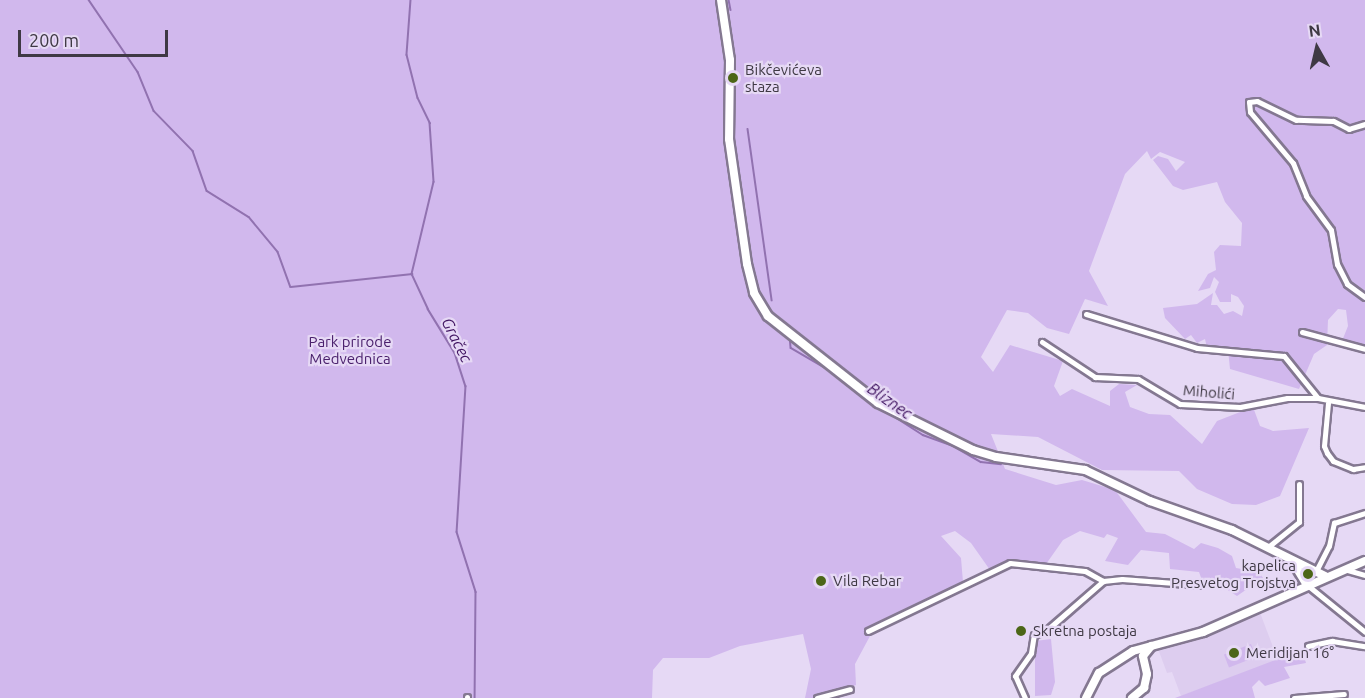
<!DOCTYPE html>
<html>
<head>
<meta charset="utf-8">
<style>
  body { margin:0 }
  #map { position:relative; width:1365px; height:698px; overflow:hidden; background:#e6d9f5; font-family:Ubuntu,sans-serif }
  div>[style] { position:absolute }
  .built>* { inset:0; background:#ddcdef }
  .green>* { inset:0; background:#d1b8ed; transform-origin:0 0 }
  .stream>* { height:1.5px; margin:-0.75px; padding:0 0.75px; transform-origin:0.75px; border-radius:0.75px; background:#9172b0 }
  .roads { filter:drop-shadow(2px 0 #847891) drop-shadow(-2px 0 #847891) drop-shadow(0 2px #847891) drop-shadow(0 -2px #847891) }
  .street>* { height:5px; margin:-2.5px; padding:0 2.5px; transform-origin:2.5px; border-radius:2.5px; background:#fff }
  .secondary>* { height:8px; margin:-4px; padding:0 4px; transform-origin:4px; border-radius:4px; background:#fff }
  .dots>* { width:16px; height:16px; translate:-50% -50%; box-sizing:border-box; border:3px solid #e6d9f5; border-radius:50% }
  span { translate:-50% -50%; white-space:nowrap; text-align:center; line-height:1.15; -webkit-text-stroke:4.5px #e6d9f5; paint-order:stroke }
  .poi-label { font-size:15px; color:#3f3944 }
  .left { translate:0 -50%; text-align:left }
  .right { translate:-100% -50%; text-align:right }
  .park-label { font-size:15px; color:#4b216d }
  .street-label { font-size:15px; color:#3f3944 }
  .water-label { font-size:16px; color:#401461; font-style:italic }
  .north { position:absolute; left:1287px; top:18px; width:60px; height:60px; -webkit-text-stroke:4px #e6d9f5; paint-order:stroke; rotate:352deg; font-size:16px; font-weight:700; line-height:24px; text-align:center; color:#3f3944 }
  .north::after { content:''; display:block; margin:auto; width:21px; height:27px; background:#3f3944; clip-path:polygon(50% 0,100% 100%,50% 72%,0 100%) }
  .scale { position:absolute; left:18px; top:30px; width:150px; height:27px; box-sizing:border-box; border:3px solid #3f3944; border-top:0; padding-left:8px; font-size:18px; line-height:21px; white-space:nowrap; color:#3f3944; -webkit-text-stroke:4px #e6d9f5; paint-order:stroke }
</style>
</head>
<body>
<div id="map">
  <div class="built">
    <i style="clip-path:polygon(1259px 610px,1278px 660px,1181px 696px,1172px 672px,1167px 673px,1157px 646px)"></i>
  </div>
  <div class="green">
    <i style="clip-path:polygon(0 0,1365px 0,1365px 345px,1342px 341px,1348px 326px,1346px 310px,1338px 309px,1328px 320px,1327px 345px,1314px 354px,1299px 389px,1230px 369px,1228px 349px,1207px 348px,1205px 339px,1197px 343px,1191px 335px,1185px 339px,1165px 318px,1163px 308px,1197px 304px,1213px 293px,1211px 305px,1217px 305px,1224px 314px,1233px 311px,1242px 316px,1244px 306px,1238px 297px,1231px 294px,1231px 302px,1220px 302px,1215px 292px,1219px 282px,1214px 277px,1210px 288px,1198px 291px,1208px 274px,1216px 270px,1214px 252px,1220px 245px,1241px 246px,1242px 223px,1225px 202px,1217px 182px,1183px 190px,1173px 186px,1153px 160px,1158px 156px,1168px 159px,1176px 171px,1185px 162px,1160px 152px,1151px 159px,1147px 151px,1125px 174px,1089px 271px,1108px 306px,1085px 299px,1069px 334px,1047px 328px,1028px 313px,1007px 310px,981px 357px,993px 372px,1010px 345px,1063px 361px,1054px 386px,1060px 396px,1072px 389px,1110px 406px,1110px 391px,1119px 384px,1137px 385px,1125px 392px,1130px 407px,1149px 414px,1170px 415px,1202px 444px,1217px 421px,1253px 407px,1260px 426px,1273px 431px,1309px 428px,1280px 496px,1256px 505px,1232px 504px,1197px 489px,1179px 471px,1102px 470px,1038px 437px,991px 434px,1005px 469px,1056px 485px,1082px 480px,1115px 490px,1146px 532px,1165px 534px,1194px 549px,1201px 543px,1218px 548px,1232px 556px,1236px 568px,1259px 572px,1263px 578px,1237px 596px,1220px 585px,1203px 583px,1199px 572px,1170px 569px,1169px 553px,1141px 550px,1128px 565px,1105px 561px,1118px 538px,1107px 534px,1104px 538px,1080px 531px,1063px 540px,1044px 567px,1021px 561px,1005px 562px,990px 570px,971px 543px,955px 531px,941px 536px,961px 558px,963px 582px,867px 628px,870px 636px,855px 664px,856px 685px,822px 698px,805px 698px,811px 669px,803px 634px,740px 646px,709px 658px,663px 658px,653px 670px,652px 698px,0 698px)"></i>
    <i style="clip-path:polygon(1051px 639px,1055px 682px,1051px 695px,1035px 696px,1035px 641px)"></i>
    <i style="left:1251px;top:644px;width:14px;height:29px;rotate:69deg"></i>
    <i style="clip-path:polygon(1302px 650px,1306px 663px,1284px 667px,1290px 678px,1265px 686px,1259px 680px,1252px 687px,1255px 698px,1175px 698px)"></i>
  </div>
  <div class="stream">
    <i style="left:89px;top:0;width:87px;rotate:55.8deg"></i>
    <i style="left:138px;top:72px;width:42px;rotate:67.7deg"></i>
    <i style="left:154px;top:111px;width:56px;rotate:45.7deg"></i>
    <i style="left:193px;top:151px;width:42px;rotate:70.7deg"></i>
    <i style="left:207px;top:191px;width:49px;rotate:31.8deg"></i>
    <i style="left:249px;top:217px;width:45px;rotate:50.4deg"></i>
    <i style="left:278px;top:252px;width:37px;rotate:70deg"></i>
    <i style="left:291px;top:287px;width:122px;rotate:-6.1deg"></i>
    <i style="left:411px;top:0;width:55px;rotate:94.2deg"></i>
    <i style="left:407px;top:55px;width:44px;rotate:75.7deg"></i>
    <i style="left:418px;top:98px;width:28px;rotate:64deg"></i>
    <i style="left:430px;top:123px;width:59px;rotate:86.1deg"></i>
    <i style="left:434px;top:182px;width:95px;rotate:103.4deg"></i>
    <i style="left:412px;top:274px;width:38px;rotate:65deg"></i>
    <i style="left:428px;top:309px;width:52px;rotate:58.5deg"></i>
    <i style="left:455px;top:353px;width:35px;rotate:72deg"></i>
    <i style="left:466px;top:386px;width:146px;rotate:93.5deg"></i>
    <i style="left:457px;top:532px;width:63px;rotate:72.4deg"></i>
    <i style="left:476px;top:592px;width:106px;rotate:90.5deg"></i>
    <i style="left:729px;top:0;width:10px;rotate:79deg"></i>
    <i style="left:748px;top:129px;width:173px;rotate:82deg"></i>
    <i style="left:790px;top:336px;width:12px;rotate:85deg"></i>
    <i style="left:791px;top:348px;width:50px;rotate:30.2deg"></i>
    <i style="left:881px;top:408px;width:50px;rotate:32.7deg"></i>
    <i style="left:923px;top:435px;width:32px;rotate:20deg"></i>
    <i style="left:953px;top:446px;width:32px;rotate:30deg"></i>
    <i style="left:981px;top:462px;width:20px;rotate:6deg"></i>
  </div>
  <div class="roads">
    <div class="street">
      <i style="left:1365px;top:124px;width:17px;rotate:163deg"></i>
      <i style="left:1349px;top:129px;width:18px;rotate:-153deg"></i>
      <i style="left:1333px;top:121px;width:37px;rotate:-178deg"></i>
      <i style="left:1296px;top:120px;width:43px;rotate:-154deg"></i>
      <i style="left:1257px;top:101px;width:8px;rotate:173deg"></i>
      <i style="left:1249px;top:102px;width:10px;rotate:84deg"></i>
      <i style="left:1250px;top:112px;width:67px;rotate:49.9deg"></i>
      <i style="left:1293px;top:163px;width:35px;rotate:68deg"></i>
      <i style="left:1306px;top:196px;width:42px;rotate:53.7deg"></i>
      <i style="left:1331px;top:230px;width:35px;rotate:80deg"></i>
      <i style="left:1337px;top:264px;width:22px;rotate:63deg"></i>
      <i style="left:1347px;top:284px;width:22px;rotate:36deg"></i>
      <i style="left:1086px;top:314px;width:116px;rotate:17deg"></i>
      <i style="left:1197px;top:348px;width:87px;rotate:5.3deg"></i>
      <i style="left:1284px;top:356px;width:54px;rotate:51deg"></i>
      <i style="left:1318px;top:398px;width:48px;rotate:10.8deg"></i>
      <i style="left:1302px;top:332px;width:65px;rotate:15.1deg"></i>
      <i style="left:1042px;top:342px;width:64px;rotate:33.4deg"></i>
      <i style="left:1095px;top:377px;width:43px;rotate:2.7deg"></i>
      <i style="left:1138px;top:379px;width:49px;rotate:30.8deg"></i>
      <i style="left:1180px;top:404px;width:60px;rotate:2.9deg"></i>
      <i style="left:1240px;top:407px;width:48px;rotate:-10.8deg"></i>
      <i style="left:1287px;top:398px;width:31px"></i>
      <i style="left:1328px;top:403px;width:43px;rotate:95.3deg"></i>
      <i style="left:1324px;top:446px;width:8px;rotate:67deg"></i>
      <i style="left:1327px;top:453px;width:10px;rotate:53deg"></i>
      <i style="left:1333px;top:461px;width:22px;rotate:22deg"></i>
      <i style="left:1353px;top:469px;width:12px;rotate:-9deg"></i>
      <i style="left:1268px;top:547px;width:40px;rotate:-39deg"></i>
      <i style="left:1299px;top:522px;width:38px;rotate:-90deg"></i>
      <i style="left:1344px;top:569px;width:22px;rotate:16deg"></i>
      <i style="left:1315px;top:573px;width:30px;rotate:-63deg"></i>
      <i style="left:1329px;top:546px;width:24px;rotate:-78deg"></i>
      <i style="left:1334px;top:523px;width:33px;rotate:-18deg"></i>
      <i style="left:1103px;top:581px;width:19px;rotate:-6deg"></i>
      <i style="left:1122px;top:579px;width:79px;rotate:4.3deg"></i>
      <i style="left:1306px;top:584px;width:76px;rotate:39.1deg"></i>
      <i style="left:868px;top:631px;width:157px;rotate:-25.6deg"></i>
      <i style="left:1010px;top:563px;width:75px;rotate:6.1deg"></i>
      <i style="left:1085px;top:571px;width:21px;rotate:29deg"></i>
      <i style="left:1308px;top:646px;width:25px;rotate:-12deg"></i>
      <i style="left:1332px;top:641px;width:33px;rotate:9deg"></i>
      <i style="left:467px;top:698px;width:1px;rotate:-90deg"></i>
      <i style="left:817px;top:698px;width:34px;rotate:-15deg"></i>
      <i style="left:1025px;top:698px;width:24px;rotate:-114deg"></i>
      <i style="left:1015px;top:676px;width:28px;rotate:-55deg"></i>
      <i style="left:1031px;top:653px;width:18px;rotate:-81deg"></i>
      <i style="left:1034px;top:635px;width:15px;rotate:-23deg"></i>
      <i style="left:1048px;top:629px;width:73px;rotate:-41.1deg"></i>
      <i style="left:1294px;top:698px;width:50px;rotate:-4.6deg"></i>
    </div>
    <div class="secondary">
      <i style="left:721px;top:0;width:61px;rotate:81.5deg"></i>
      <i style="left:730px;top:60px;width:79px;rotate:90.7deg"></i>
      <i style="left:729px;top:139px;width:126px;rotate:81.8deg"></i>
      <i style="left:747px;top:264px;width:30px;rotate:76deg"></i>
      <i style="left:754px;top:293px;width:27px;rotate:59deg"></i>
      <i style="left:768px;top:316px;width:140px;rotate:38.3deg"></i>
      <i style="left:878px;top:403px;width:106px;rotate:26.3deg"></i>
      <i style="left:973px;top:450px;width:24px;rotate:17deg"></i>
      <i style="left:996px;top:457px;width:90px;rotate:8.3deg"></i>
      <i style="left:1085px;top:470px;width:72px;rotate:25.5deg"></i>
      <i style="left:1150px;top:501px;width:87px;rotate:19.5deg"></i>
      <i style="left:1232px;top:530px;width:104px;rotate:26.3deg"></i>
      <i style="left:1293px;top:562px;width:26px;rotate:59deg"></i>
      <i style="left:1086px;top:698px;width:28px;rotate:-63deg"></i>
      <i style="left:1099px;top:673px;width:40px;rotate:-32.9deg"></i>
      <i style="left:1133px;top:651px;width:73px;rotate:-15.2deg"></i>
      <i style="left:1203px;top:632px;width:177px;rotate:-23.7deg"></i>
      <i style="left:1132px;top:698px;width:16px;rotate:-40deg"></i>
      <i style="left:1144px;top:688px;width:14px;rotate:-78deg"></i>
      <i style="left:1147px;top:674px;width:18px;rotate:-103deg"></i>
      <i style="left:1143px;top:656px;width:13px;rotate:-51deg"></i>
    </div>
  </div>
  <div class="dots">
    <i style="left:733px;top:78px;background:#4c6617"></i>
    <i style="left:1308px;top:574px;background:#4c6617"></i>
    <i style="left:821px;top:581px;background:#4c6617"></i>
    <i style="left:1021px;top:631px;background:#4c6617"></i>
    <i style="left:1234px;top:653px;background:#4c6617"></i>
  </div>
  <div class="poi-label">
    <span class="left" style="left:745px;top:78px">Bikčevićeva<br>staza</span>
    <span class="right" style="left:1296px;top:574px">kapelica<br>Presvetog Trojstva</span>
    <span class="left" style="left:833px;top:581px">Vila Rebar</span>
    <span class="left" style="left:1033px;top:631px">Skretna postaja</span>
    <span class="left" style="left:1246px;top:653px">Meridijan 16°</span>
  </div>
  <div class="park-label">
    <span style="left:350px;top:350px">Park prirode<br>Medvednica</span>
  </div>
  <div class="street-label">
    <span style="left:1209px;top:392px;rotate:5deg">Miholići</span>
  </div>
  <div class="water-label">
    <span style="left:457px;top:340px;rotate:63deg">Gračec</span>
    <span style="left:890px;top:401px;rotate:35deg">Bliznec</span>
  </div>
  <div class="north">N</div>
  <div class="scale">200 m</div>
</div>
</body>
</html>
